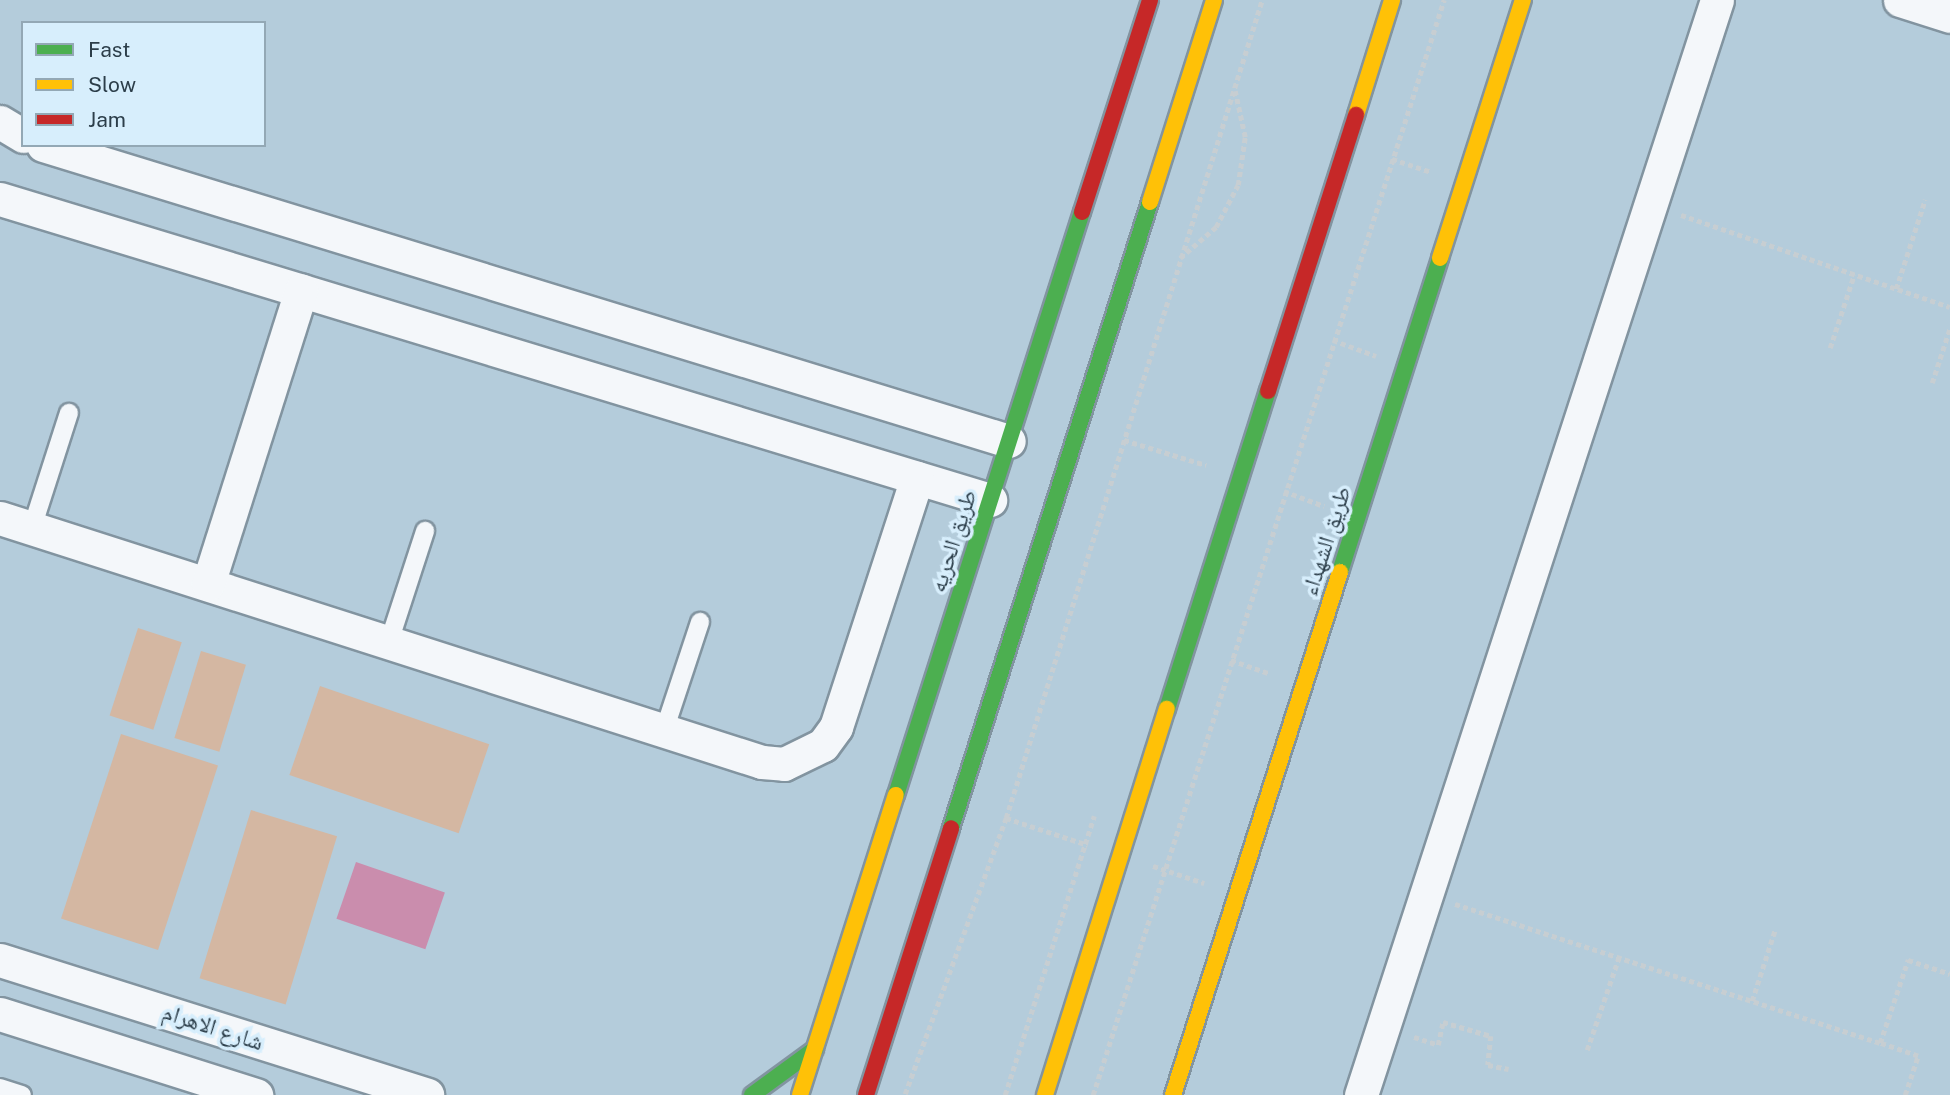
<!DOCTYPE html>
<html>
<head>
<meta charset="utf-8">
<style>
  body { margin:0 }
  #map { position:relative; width:1950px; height:1095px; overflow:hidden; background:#b4ccdb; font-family:"Public Sans","Noto Naskh Arabic",sans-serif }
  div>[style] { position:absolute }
  .green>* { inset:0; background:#d4b7a2; transform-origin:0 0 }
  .water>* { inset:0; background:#ca8dad; transform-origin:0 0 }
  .path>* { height:4.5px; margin-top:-2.25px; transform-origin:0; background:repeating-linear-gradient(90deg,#c7ced2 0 5px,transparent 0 8.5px) }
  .roads { filter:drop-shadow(2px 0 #8294a0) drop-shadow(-2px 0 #8294a0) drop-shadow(0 2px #8294a0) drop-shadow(0 -2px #8294a0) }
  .lane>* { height:18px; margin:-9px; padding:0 9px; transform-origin:9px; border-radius:9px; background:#f4f7fa }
  .street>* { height:33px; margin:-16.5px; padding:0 16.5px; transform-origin:16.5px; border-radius:16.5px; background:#f4f7fa }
  .fast>* { height:16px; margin:-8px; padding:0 8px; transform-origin:8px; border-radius:8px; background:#4caf50 }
  .slow>* { height:16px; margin:-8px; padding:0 8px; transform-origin:8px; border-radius:8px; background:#ffc107 }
  .jam>* { height:16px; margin:-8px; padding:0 8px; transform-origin:8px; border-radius:8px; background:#c62828 }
  span { translate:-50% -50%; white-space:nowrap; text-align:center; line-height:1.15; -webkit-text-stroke:7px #d7eefc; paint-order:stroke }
  .street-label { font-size:23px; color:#2c3e4a }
  .legend { position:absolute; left:21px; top:21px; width:245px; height:126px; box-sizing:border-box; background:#d7eefc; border:2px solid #93a8b5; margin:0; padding:9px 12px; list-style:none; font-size:21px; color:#2c3e4a }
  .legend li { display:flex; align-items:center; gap:14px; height:35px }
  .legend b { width:35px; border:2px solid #93a8b5 }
</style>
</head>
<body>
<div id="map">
  <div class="green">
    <i style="left:138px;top:628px;width:46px;height:92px;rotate:18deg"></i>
    <i style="left:201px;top:651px;width:47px;height:91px;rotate:17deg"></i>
    <i style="left:320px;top:686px;width:179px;height:94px;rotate:19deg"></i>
    <i style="left:121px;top:734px;width:102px;height:194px;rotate:18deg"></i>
    <i style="left:251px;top:810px;width:90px;height:176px;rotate:17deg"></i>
  </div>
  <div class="water">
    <i style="left:356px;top:862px;width:94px;height:60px;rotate:19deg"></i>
  </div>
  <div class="path">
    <i style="left:1392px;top:159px;width:41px;rotate:18.4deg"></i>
    <i style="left:1681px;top:215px;width:284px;rotate:18.9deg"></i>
    <i style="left:1180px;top:258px;width:48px;rotate:-40.7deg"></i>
    <i style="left:1216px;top:227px;width:47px;rotate:-62.4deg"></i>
    <i style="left:1238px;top:185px;width:49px;rotate:-81.7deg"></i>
    <i style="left:1245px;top:137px;width:47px;rotate:-102.3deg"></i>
    <i style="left:1896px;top:289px;width:94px;rotate:-72deg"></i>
    <i style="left:1333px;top:340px;width:46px;rotate:20.4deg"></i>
    <i style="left:1830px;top:348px;width:77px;rotate:-71.8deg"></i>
    <i style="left:1932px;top:383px;width:58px;rotate:-71.9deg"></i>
    <i style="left:1124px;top:440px;width:86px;rotate:17deg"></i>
    <i style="left:1284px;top:491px;width:43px;rotate:20.6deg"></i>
    <i style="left:1231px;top:660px;width:42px;rotate:19.3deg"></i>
    <i style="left:1006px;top:818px;width:86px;rotate:18.2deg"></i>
    <i style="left:1153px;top:866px;width:54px;rotate:18.4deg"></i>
    <i style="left:1455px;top:904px;width:447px;rotate:18.1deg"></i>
    <i style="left:1752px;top:1001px;width:75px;rotate:-72.1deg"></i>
    <i style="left:1414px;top:1037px;width:25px;rotate:18deg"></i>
    <i style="left:1438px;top:1045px;width:24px;rotate:-78deg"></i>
    <i style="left:1443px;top:1022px;width:50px;rotate:16.3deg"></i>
    <i style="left:1491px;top:1036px;width:29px;rotate:96deg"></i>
    <i style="left:1488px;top:1065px;width:21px;rotate:11deg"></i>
    <i style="left:1587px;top:1050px;width:98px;rotate:-71deg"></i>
    <i style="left:905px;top:1094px;width:294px;rotate:-69.9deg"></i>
    <i style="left:1006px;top:818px;width:857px;rotate:-72.62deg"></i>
    <i style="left:1005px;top:1095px;width:293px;rotate:-72.3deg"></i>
    <i style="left:1093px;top:1095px;width:1150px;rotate:-72.23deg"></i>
    <i style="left:1905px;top:1095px;width:41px;rotate:-71.6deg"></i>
    <i style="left:1918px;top:1056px;width:40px;rotate:-161.1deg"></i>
    <i style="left:1880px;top:1043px;width:88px;rotate:-71.4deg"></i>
    <i style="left:1908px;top:960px;width:44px;rotate:18.4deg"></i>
  </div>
  <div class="roads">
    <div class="lane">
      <i style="left:32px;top:528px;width:121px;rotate:-72.2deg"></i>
      <i style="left:389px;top:642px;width:117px;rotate:-72deg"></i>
      <i style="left:664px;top:731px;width:115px;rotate:-71.7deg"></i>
      <i style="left:0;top:1088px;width:23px;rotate:18deg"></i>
    </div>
    <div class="street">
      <i style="left:1900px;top:0;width:52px;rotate:17.7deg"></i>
      <i style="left:0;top:122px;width:27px;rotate:31deg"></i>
      <i style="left:43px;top:145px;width:1010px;rotate:17.04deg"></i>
      <i style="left:0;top:199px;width:1035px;rotate:16.91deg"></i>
      <i style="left:0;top:518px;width:800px;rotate:17.76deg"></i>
      <i style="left:762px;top:762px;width:22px;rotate:5deg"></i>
      <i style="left:784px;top:764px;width:43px;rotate:-26deg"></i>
      <i style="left:823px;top:745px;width:22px;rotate:-54deg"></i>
      <i style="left:836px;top:727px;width:262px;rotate:-72deg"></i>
      <i style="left:208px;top:584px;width:308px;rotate:-72.4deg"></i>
      <i style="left:0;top:960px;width:448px;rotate:17.5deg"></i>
      <i style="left:0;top:1014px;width:269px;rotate:17.6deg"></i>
      <i style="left:1361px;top:1095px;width:1151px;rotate:-71.99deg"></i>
    </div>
    <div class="fast">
      <i style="left:1340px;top:572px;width:330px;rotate:-72.3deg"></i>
      <i style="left:1167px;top:709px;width:334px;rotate:-72.4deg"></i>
      <i style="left:896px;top:795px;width:612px;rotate:-72.31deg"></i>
      <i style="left:951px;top:828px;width:657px;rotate:-72.36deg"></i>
      <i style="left:752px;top:1095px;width:78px;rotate:-36.1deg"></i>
    </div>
    <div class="slow">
      <i style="left:1356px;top:115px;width:121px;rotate:-72.6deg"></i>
      <i style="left:1150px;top:202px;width:212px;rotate:-72.4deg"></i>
      <i style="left:1440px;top:258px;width:271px;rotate:-72.2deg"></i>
      <i style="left:800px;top:1095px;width:315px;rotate:-72.3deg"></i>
      <i style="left:1045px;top:1095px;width:405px;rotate:-72.5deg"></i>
      <i style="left:1173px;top:1095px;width:549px;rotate:-72.29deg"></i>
    </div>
    <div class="jam">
      <i style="left:1082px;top:212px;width:223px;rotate:-72.2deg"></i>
      <i style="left:1268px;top:391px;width:290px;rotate:-72.3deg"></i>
      <i style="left:866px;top:1095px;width:280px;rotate:-72.3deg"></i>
    </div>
  </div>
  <div class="street-label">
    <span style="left:953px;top:541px;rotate:-72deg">طريق الحريه</span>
    <span style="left:1326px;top:541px;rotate:-72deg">طريق الشهداء</span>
    <span style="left:213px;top:1027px;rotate:18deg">شارع الاهرام</span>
  </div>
  <ul class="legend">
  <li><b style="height:9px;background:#4caf50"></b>Fast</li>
  <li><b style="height:9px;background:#ffc107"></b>Slow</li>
  <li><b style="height:9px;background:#c62828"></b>Jam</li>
  </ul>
</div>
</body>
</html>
